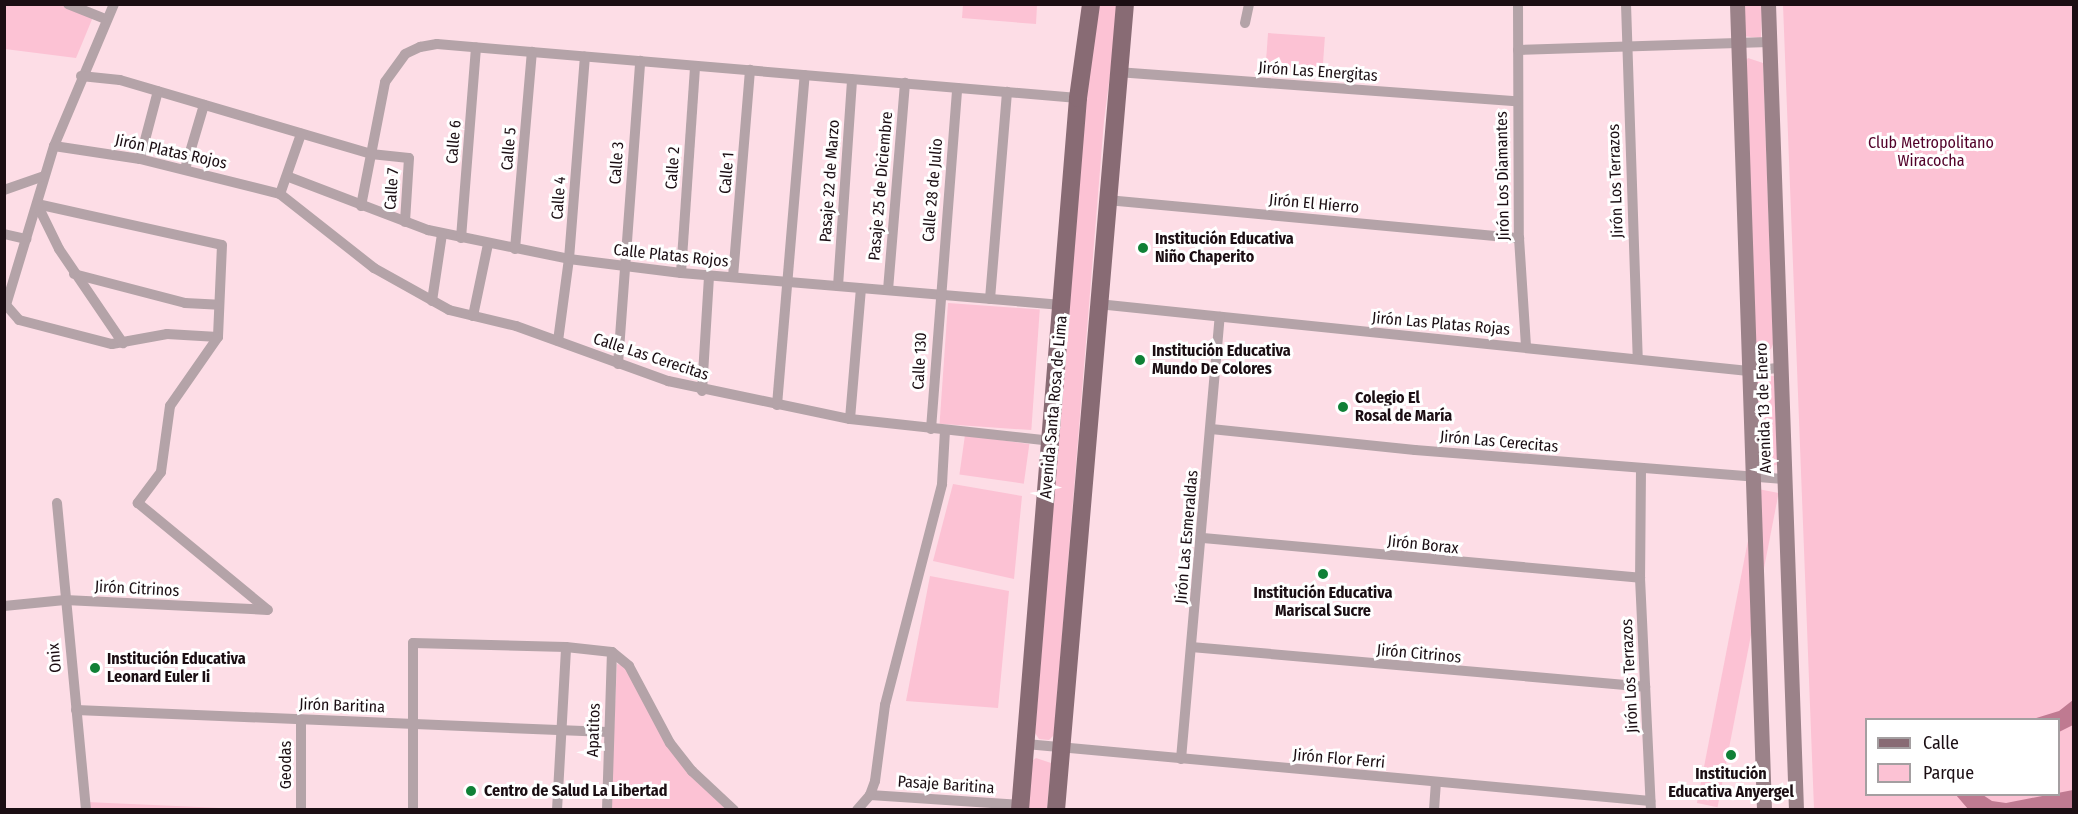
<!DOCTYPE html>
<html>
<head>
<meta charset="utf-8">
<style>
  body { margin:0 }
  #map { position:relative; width:2078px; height:814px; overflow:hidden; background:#fddde6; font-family:"Fira Sans Condensed",sans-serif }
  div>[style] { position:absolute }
  .green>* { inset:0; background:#fcc2d4; transform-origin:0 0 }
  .water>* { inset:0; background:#bf7a91 }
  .street>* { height:10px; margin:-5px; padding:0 5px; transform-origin:5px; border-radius:5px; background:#b4a3a8 }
  .secondary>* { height:15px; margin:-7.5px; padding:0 7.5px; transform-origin:7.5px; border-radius:7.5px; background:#9b8289 }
  .primary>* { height:18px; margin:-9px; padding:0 9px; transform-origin:9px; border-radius:9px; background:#886b74 }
  .dots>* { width:16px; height:16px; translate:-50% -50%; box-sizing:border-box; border:3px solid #fff; border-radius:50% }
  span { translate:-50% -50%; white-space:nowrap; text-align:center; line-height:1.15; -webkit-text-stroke:6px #fff; paint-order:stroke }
  .street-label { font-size:16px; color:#1b0e13 }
  .park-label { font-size:16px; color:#520029 }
  .poi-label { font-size:16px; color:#1b0e13; font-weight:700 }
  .left { translate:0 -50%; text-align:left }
  .frame { position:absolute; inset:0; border:6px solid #1b0e13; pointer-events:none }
  .legend { position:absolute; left:1865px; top:718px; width:195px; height:78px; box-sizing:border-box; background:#fff; border:2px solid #a49fa1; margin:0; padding:8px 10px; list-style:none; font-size:18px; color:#1b0e13 }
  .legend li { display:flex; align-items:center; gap:12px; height:30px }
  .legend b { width:30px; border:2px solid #a49fa1 }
</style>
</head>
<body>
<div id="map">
  <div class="green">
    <i style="clip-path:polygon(5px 5px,63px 6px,93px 17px,76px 58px,5px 49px)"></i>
    <i style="clip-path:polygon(963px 5px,1037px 5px,1036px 24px,962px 18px)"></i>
    <i style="clip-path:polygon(1098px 5px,1119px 5px,1104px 121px,1054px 735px,1049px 740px,1039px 739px,1035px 733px,1084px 119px)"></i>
    <i style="clip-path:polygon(1741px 5px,1762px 5px,1761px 38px,1742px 36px)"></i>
    <i style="clip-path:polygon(evenodd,1783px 5px,2073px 5px,2073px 809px,1814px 809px,1783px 5px,1866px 720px,2058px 720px,2058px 794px,1866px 794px,1866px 720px)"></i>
    <i style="left:1268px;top:33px;width:57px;height:37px;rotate:4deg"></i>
    <i style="clip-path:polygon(1748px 58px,1763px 63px,1773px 344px,1771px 349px,1761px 351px,1754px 349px,1744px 63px)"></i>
    <i style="left:948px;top:303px;width:92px;height:121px;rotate:4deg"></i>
    <i style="left:1776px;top:376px;width:89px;height:21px;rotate:88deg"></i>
    <i style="left:965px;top:435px;width:65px;height:40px;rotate:8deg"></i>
    <i style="clip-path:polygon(953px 484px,1022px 496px,1014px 579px,933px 561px)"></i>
    <i style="left:1758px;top:489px;width:21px;height:320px;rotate:11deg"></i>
    <i style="clip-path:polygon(930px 576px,1009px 591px,998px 708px,906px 701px)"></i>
    <i style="clip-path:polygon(617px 664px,624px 666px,668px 744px,729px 809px,610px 810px)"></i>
    <i style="clip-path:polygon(1036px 758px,1051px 763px,1047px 809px,1028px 810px,1032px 761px)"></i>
    <i style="clip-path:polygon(86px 802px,243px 809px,87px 810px)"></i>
  </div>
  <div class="water">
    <i style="clip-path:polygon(2073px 700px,2073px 725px,2059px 732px,2058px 720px,2033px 719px,2059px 711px)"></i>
    <i style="clip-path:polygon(2073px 790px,2073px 810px,1968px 809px,1956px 795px,1983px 795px,1992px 801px,2006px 803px)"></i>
  </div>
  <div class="street">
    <i style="left:68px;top:4px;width:40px;rotate:22deg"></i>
    <i style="left:114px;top:4px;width:154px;rotate:112.9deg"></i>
    <i style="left:54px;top:146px;width:166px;rotate:106.8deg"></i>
    <i style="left:6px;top:305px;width:20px;rotate:49deg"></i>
    <i style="left:19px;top:320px;width:96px;rotate:14.5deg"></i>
    <i style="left:112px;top:344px;width:56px;rotate:-10.3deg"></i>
    <i style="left:167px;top:334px;width:51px;rotate:3.4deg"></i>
    <i style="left:1518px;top:4px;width:234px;rotate:89.8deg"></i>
    <i style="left:1519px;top:238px;width:109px;rotate:86.3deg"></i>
    <i style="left:1626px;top:4px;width:353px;rotate:88.1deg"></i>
    <i style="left:1245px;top:23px;width:19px;rotate:-78deg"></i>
    <i style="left:1518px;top:50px;width:251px;rotate:-1.8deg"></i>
    <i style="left:1117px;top:72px;width:400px;rotate:4.2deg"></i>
    <i style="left:81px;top:76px;width:39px;rotate:6deg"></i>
    <i style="left:120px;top:80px;width:262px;rotate:16.4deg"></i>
    <i style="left:371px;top:154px;width:38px;rotate:6deg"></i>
    <i style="left:409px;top:158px;width:64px;rotate:93.6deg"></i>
    <i style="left:54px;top:146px;width:87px;rotate:8.6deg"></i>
    <i style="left:140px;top:159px;width:144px;rotate:14deg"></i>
    <i style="left:280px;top:194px;width:120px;rotate:38.2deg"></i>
    <i style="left:374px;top:268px;width:86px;rotate:29.2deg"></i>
    <i style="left:449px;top:310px;width:69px;rotate:13.4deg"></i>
    <i style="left:516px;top:326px;width:162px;rotate:19.9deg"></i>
    <i style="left:668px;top:381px;width:186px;rotate:11.8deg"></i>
    <i style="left:850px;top:419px;width:203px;rotate:6.2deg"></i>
    <i style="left:140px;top:159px;width:70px;rotate:-75.2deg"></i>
    <i style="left:185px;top:169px;width:67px;rotate:-73.5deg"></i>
    <i style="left:289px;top:177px;width:149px;rotate:20.9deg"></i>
    <i style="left:428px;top:230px;width:144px;rotate:11.6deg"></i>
    <i style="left:569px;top:259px;width:113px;rotate:7.1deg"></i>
    <i style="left:681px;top:273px;width:382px;rotate:4.8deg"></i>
    <i style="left:4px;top:190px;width:42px;rotate:-19.3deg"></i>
    <i style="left:280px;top:194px;width:64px;rotate:-70.7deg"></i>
    <i style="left:1107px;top:200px;width:414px;rotate:5.3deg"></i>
    <i style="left:37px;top:204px;width:189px;rotate:12.5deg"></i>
    <i style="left:222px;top:245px;width:92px;rotate:92.5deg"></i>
    <i style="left:218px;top:337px;width:84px;rotate:124.8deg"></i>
    <i style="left:170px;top:406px;width:67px;rotate:97.8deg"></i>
    <i style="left:161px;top:472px;width:39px;rotate:127deg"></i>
    <i style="left:138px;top:503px;width:168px;rotate:39.5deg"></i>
    <i style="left:37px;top:204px;width:50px;rotate:63.9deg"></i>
    <i style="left:59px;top:249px;width:114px;rotate:55.8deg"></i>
    <i style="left:361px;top:206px;width:126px;rotate:-79deg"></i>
    <i style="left:385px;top:82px;width:34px;rotate:-54deg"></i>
    <i style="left:405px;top:54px;width:17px;rotate:-25deg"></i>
    <i style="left:420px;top:47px;width:17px;rotate:-10deg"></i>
    <i style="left:437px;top:44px;width:643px;rotate:4.82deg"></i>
    <i style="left:4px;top:234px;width:23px;rotate:13deg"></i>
    <i style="left:461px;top:238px;width:191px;rotate:-85.5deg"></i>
    <i style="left:515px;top:249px;width:198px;rotate:-85.1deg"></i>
    <i style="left:681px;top:273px;width:207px;rotate:-86.1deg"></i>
    <i style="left:74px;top:274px;width:115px;rotate:14.6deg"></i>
    <i style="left:185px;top:303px;width:34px;rotate:3deg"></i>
    <i style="left:733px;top:277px;width:208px;rotate:-85.3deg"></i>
    <i style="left:838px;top:286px;width:207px;rotate:-86.1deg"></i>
    <i style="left:888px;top:290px;width:208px;rotate:-85.3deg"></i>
    <i style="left:990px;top:299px;width:208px;rotate:-85.3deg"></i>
    <i style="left:432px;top:301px;width:68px;rotate:-81.5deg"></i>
    <i style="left:1098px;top:304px;width:654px;rotate:5.88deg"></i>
    <i style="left:1749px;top:371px;width:31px;rotate:-6deg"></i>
    <i style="left:473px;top:316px;width:74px;rotate:-78.2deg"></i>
    <i style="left:558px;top:341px;width:83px;rotate:-82.4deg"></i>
    <i style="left:569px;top:259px;width:203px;rotate:-85.5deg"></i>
    <i style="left:618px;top:364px;width:304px;rotate:-85.8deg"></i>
    <i style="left:702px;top:391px;width:116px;rotate:-86.5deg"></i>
    <i style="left:777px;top:405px;width:331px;rotate:-85.2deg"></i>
    <i style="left:850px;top:419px;width:131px;rotate:-85.2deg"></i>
    <i style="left:931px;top:429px;width:342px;rotate:-85.6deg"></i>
    <i style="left:1211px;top:429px;width:205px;rotate:5.9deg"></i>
    <i style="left:1415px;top:450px;width:370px;rotate:4.5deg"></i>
    <i style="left:1641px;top:469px;width:109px;rotate:90.5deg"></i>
    <i style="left:1640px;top:578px;width:232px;rotate:87.3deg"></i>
    <i style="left:57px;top:503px;width:308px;rotate:84.6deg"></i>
    <i style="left:1203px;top:538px;width:439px;rotate:5.2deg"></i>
    <i style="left:4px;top:606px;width:61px;rotate:-5.6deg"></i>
    <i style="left:65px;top:600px;width:203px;rotate:2.8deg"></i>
    <i style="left:1191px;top:647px;width:456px;rotate:5deg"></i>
    <i style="left:76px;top:710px;width:532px;rotate:2.37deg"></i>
    <i style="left:1026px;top:744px;width:627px;rotate:5.22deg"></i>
    <i style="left:1181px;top:759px;width:444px;rotate:-85deg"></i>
    <i style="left:870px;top:795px;width:150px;rotate:3.8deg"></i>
    <i style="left:301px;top:810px;width:90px;rotate:-90deg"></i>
    <i style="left:413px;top:810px;width:167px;rotate:-90deg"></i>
    <i style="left:413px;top:643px;width:153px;rotate:1.5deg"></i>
    <i style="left:566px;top:647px;width:46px;rotate:6.2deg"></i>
    <i style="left:612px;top:652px;width:22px;rotate:39deg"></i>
    <i style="left:629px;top:666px;width:87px;rotate:62deg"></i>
    <i style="left:670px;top:743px;width:36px;rotate:52deg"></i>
    <i style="left:692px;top:771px;width:57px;rotate:42.9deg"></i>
    <i style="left:557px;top:810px;width:163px;rotate:-86.8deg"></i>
    <i style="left:607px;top:810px;width:158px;rotate:-88.2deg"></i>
    <i style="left:857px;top:810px;width:20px;rotate:-49deg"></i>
    <i style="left:870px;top:795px;width:15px;rotate:-70deg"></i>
    <i style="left:875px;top:781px;width:77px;rotate:-82.5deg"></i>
    <i style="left:885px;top:705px;width:228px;rotate:-75.5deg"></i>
    <i style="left:942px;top:484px;width:53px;rotate:-86.8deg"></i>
    <i style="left:1434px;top:810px;width:28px;rotate:-86deg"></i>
  </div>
  <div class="secondary">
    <i style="left:1737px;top:4px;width:806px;rotate:88.08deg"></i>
    <i style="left:1768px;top:4px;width:806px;rotate:88.01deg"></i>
  </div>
  <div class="primary">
    <i style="left:1020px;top:810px;width:714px;rotate:-85.34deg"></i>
    <i style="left:1078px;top:98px;width:95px;rotate:-82.1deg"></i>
    <i style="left:1056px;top:810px;width:809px;rotate:-85.11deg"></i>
  </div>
  <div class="dots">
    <i style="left:1143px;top:248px;background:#108036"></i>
    <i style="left:1140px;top:360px;background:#108036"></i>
    <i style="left:1343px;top:407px;background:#108036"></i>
    <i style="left:1323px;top:574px;background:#108036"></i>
    <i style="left:95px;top:668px;background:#108036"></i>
    <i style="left:1731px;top:755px;background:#108036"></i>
    <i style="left:471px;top:791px;background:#108036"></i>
  </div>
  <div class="street-label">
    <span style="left:1318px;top:72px;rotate:4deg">Jirón Las Energitas</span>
    <span style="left:454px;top:142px;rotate:-85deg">Calle 6</span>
    <span style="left:509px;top:149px;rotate:-85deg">Calle 5</span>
    <span style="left:171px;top:152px;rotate:12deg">Jirón Platas Rojos</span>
    <span style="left:617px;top:163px;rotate:-86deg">Calle 3</span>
    <span style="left:673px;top:168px;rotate:-86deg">Calle 2</span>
    <span style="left:727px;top:173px;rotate:-85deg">Calle 1</span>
    <span style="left:1503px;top:176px;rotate:-91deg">Jirón Los Diamantes</span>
    <span style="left:830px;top:181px;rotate:-86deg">Pasaje 22 de Marzo</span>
    <span style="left:1616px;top:181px;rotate:-92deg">Jirón Los Terrazos</span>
    <span style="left:881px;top:186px;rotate:-85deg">Pasaje 25 de Diciembre</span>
    <span style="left:392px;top:189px;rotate:-86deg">Calle 7</span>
    <span style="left:933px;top:190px;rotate:-85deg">Calle 28 de Julio</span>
    <span style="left:559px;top:198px;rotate:-86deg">Calle 4</span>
    <span style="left:1314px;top:204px;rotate:5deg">Jirón El Hierro</span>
    <span style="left:671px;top:256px;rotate:6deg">Calle Platas Rojos</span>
    <span style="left:1441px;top:324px;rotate:5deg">Jirón Las Platas Rojas</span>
    <span style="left:651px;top:357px;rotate:18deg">Calle Las Cerecitas</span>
    <span style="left:920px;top:361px;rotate:-87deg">Calle 130</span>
    <span style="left:1054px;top:407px;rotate:-85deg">Avenida Santa Rosa de Lima</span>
    <span style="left:1764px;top:408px;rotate:-92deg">Avenida 13 de Enero</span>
    <span style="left:1499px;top:442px;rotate:5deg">Jirón Las Cerecitas</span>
    <span style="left:1187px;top:537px;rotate:-85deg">Jirón Las Esmeraldas</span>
    <span style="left:1423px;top:545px;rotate:6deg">Jirón Borax</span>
    <span style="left:137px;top:589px;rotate:3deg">Jirón Citrinos</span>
    <span style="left:1419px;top:654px;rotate:5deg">Jirón Citrinos</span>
    <span style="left:55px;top:658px;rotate:-95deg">Onix</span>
    <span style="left:1630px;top:676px;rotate:-93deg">Jirón Los Terrazos</span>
    <span style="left:342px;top:706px;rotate:2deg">Jirón Baritina</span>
    <span style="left:594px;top:730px;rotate:-88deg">Apatitos</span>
    <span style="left:1339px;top:759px;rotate:5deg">Jirón Flor Ferri</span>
    <span style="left:286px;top:765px;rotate:-90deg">Geodas</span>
    <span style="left:946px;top:785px;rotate:4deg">Pasaje Baritina</span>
  </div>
  <div class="park-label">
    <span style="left:1931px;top:152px">Club Metropolitano<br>Wiracocha</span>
  </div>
  <div class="poi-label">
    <span class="left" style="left:1155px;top:248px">Institución Educativa<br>Niño Chaperito</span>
    <span class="left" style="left:1152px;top:360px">Institución Educativa<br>Mundo De Colores</span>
    <span class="left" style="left:1355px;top:407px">Colegio El<br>Rosal de María</span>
    <span style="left:1323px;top:602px">Institución Educativa<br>Mariscal Sucre</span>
    <span class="left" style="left:107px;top:668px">Institución Educativa<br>Leonard Euler Ii</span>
    <span style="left:1731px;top:783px">Institución<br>Educativa Anyergel</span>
    <span class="left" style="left:484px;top:791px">Centro de Salud La Libertad</span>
  </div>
  <div class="frame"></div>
  <ul class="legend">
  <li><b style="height:8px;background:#886b74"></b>Calle</li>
  <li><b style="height:16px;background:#fcc2d4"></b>Parque</li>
  </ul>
</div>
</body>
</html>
